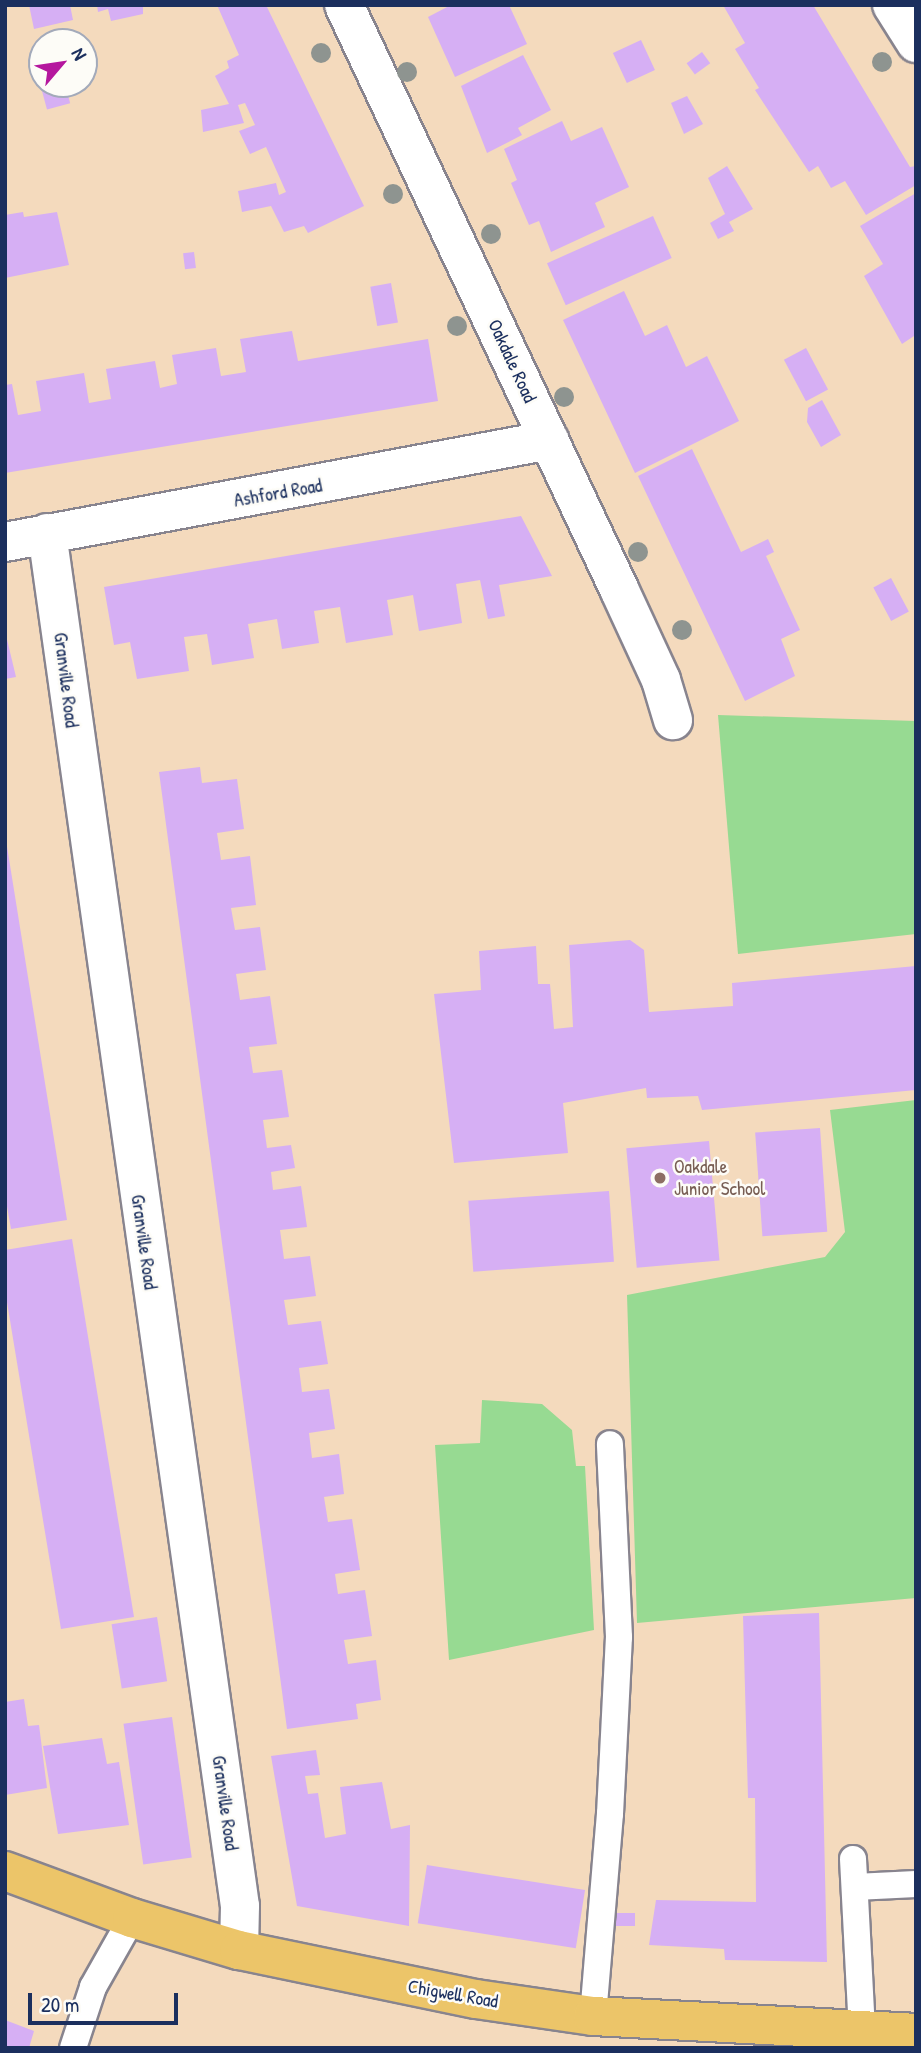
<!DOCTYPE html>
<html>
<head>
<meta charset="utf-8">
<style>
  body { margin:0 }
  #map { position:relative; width:921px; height:2053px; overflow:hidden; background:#f4dabd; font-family:"Patrick Hand",sans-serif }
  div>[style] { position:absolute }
  .green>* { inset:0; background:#97da92 }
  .building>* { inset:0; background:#d6aff4; transform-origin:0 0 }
  .roads { filter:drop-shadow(2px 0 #88848e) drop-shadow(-2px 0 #88848e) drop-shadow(0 2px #88848e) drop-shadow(0 -2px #88848e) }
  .lane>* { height:26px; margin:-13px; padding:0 13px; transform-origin:13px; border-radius:13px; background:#fff }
  .street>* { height:38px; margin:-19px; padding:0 19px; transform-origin:19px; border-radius:19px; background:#fff }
  .primary>* { height:38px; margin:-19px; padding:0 19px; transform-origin:19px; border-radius:19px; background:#ecc569 }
  .trees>* { width:20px; height:20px; margin:-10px; border-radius:50%; background:#8e9490 }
  .dots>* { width:19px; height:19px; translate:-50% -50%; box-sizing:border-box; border:4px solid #fdfcf7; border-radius:50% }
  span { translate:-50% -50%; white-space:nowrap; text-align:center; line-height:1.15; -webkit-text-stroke:5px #fdfcf7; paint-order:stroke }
  .street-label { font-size:19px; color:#1b2f5e }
  .education-label { font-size:19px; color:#785e54 }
  .left { translate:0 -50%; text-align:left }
  .frame { position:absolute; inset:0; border:7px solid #1b2f5e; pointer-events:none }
  .north { position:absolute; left:28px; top:28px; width:70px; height:70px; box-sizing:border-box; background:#fdfcf7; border:2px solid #a3aaba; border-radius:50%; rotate:61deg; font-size:19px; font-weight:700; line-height:28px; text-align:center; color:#1b2f5e }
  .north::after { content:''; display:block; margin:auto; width:24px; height:32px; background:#b5179e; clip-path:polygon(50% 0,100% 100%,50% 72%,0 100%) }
  .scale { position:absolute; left:28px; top:1993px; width:150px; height:32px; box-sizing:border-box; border:4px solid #1b2f5e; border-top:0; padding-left:9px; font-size:21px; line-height:24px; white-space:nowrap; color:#1b2f5e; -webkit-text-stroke:5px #fdfcf7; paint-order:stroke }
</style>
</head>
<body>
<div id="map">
  <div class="green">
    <i style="clip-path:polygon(718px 715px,916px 721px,916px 934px,738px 954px)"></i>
    <i style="clip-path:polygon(916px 1100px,916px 1598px,637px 1623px,627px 1295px,825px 1257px,845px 1232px,830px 1110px)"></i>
    <i style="clip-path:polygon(482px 1400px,542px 1404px,572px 1430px,576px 1466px,585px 1466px,594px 1630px,449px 1660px,435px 1445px,480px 1443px)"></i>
  </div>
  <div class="building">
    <i style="clip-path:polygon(29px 5px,70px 5px,73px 20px,34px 29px)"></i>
    <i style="clip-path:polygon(97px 5px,143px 5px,143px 14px,111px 21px,108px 9px,98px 12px)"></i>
    <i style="clip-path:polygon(217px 5px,266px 5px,364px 206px,308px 233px,304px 226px,284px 232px,271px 206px,242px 212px,238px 191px,276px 183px,279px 195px,286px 192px,266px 147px,250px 154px,239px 131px,255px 125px,245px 103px,238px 105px,244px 123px,203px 132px,201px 110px,229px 104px,215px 76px,229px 68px,227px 61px,239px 55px)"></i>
    <i style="clip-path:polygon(451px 5px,509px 5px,527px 44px,455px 77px,428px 17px)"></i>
    <i style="clip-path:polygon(723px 5px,813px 5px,910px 167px,916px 166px,916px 185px,866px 215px,845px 181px,831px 188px,818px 166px,809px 172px,755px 90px,759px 88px,735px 49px,745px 43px)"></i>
    <i style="left:641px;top:40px;width:33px;height:31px;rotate:65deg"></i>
    <i style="left:702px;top:52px;width:14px;height:19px;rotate:54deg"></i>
    <i style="clip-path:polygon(523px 55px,551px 110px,518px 128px,522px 135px,487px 153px,461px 86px)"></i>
    <i style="left:65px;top:84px;width:20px;height:24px;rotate:75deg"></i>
    <i style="clip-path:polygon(687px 96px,703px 124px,684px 134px,671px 103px)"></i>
    <i style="clip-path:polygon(562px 121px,571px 141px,602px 127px,629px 187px,595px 203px,605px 227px,551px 252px,539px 221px,529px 225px,511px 183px,517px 180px,504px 149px)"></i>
    <i style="clip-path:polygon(727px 166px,753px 209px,729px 222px,734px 231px,718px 239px,710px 223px,725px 214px,708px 178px)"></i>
    <i style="clip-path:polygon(916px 193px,916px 340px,914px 336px,902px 344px,864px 276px,883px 264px,860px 226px)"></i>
    <i style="clip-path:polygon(23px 212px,24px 217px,57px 212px,69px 265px,5px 278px,5px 215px)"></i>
    <i style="left:653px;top:216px;width:46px;height:116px;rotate:66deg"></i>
    <i style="left:194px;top:252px;width:16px;height:11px;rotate:83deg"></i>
    <i style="left:391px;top:283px;width:40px;height:21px;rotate:80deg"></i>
    <i style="clip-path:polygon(624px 291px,645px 336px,667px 325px,686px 367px,707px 356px,739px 421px,635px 473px,563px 320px)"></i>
    <i style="clip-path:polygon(292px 331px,298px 361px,428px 339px,438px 401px,5px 473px,5px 385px,12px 384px,18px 415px,41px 411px,36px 381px,84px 373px,89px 403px,111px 399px,106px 369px,155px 361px,160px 388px,177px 384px,172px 355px,216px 348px,221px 376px,246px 372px,240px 339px)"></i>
    <i style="left:806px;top:348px;width:47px;height:25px;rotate:62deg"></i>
    <i style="clip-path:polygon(822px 400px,841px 435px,821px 447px,807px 422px,808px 408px)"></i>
    <i style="clip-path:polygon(692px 449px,741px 552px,768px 539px,774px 552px,766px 556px,800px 630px,781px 639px,795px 676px,745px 701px,638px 476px)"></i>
    <i style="clip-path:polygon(521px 516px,552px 576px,499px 585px,505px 616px,488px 619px,480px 580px,456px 584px,462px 623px,419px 631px,413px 595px,387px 600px,393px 635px,346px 643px,340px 607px,314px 611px,319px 643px,282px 649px,277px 619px,248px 624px,254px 658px,212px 665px,207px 634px,184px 637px,189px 671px,137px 679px,130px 642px,114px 645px,104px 587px)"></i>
    <i style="left:891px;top:578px;width:38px;height:20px;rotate:62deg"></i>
    <i style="clip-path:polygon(5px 631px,16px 677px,5px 679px)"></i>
    <i style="clip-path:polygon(200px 767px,202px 783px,237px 779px,244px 829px,217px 833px,221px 860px,250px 856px,256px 905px,231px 908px,235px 930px,260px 927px,266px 970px,236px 974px,240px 1000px,270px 996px,277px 1044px,249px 1047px,253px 1073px,282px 1070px,289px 1117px,263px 1120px,267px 1148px,291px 1145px,295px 1168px,271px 1172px,273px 1190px,301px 1186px,307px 1227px,280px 1230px,284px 1259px,310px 1256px,316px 1296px,284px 1300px,288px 1325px,321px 1321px,328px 1364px,299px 1368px,302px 1392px,329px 1389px,335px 1429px,309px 1433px,312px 1458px,339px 1454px,344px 1494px,324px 1497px,328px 1522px,352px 1519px,360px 1570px,335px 1574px,338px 1594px,365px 1590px,372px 1636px,344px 1640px,348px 1664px,376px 1660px,381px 1700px,356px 1704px,358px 1719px,287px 1729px,159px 772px)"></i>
    <i style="clip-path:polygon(5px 834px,67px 1220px,11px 1229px,5px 1195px)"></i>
    <i style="clip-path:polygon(630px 940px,644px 950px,649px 1012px,733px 1006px,732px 983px,916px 966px,916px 1090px,702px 1110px,698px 1096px,647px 1098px,646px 1088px,563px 1103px,568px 1153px,454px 1163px,434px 994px,481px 990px,479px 951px,536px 946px,538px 984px,550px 984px,554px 1029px,573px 1027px,569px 945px)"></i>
    <i style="left:820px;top:1128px;width:104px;height:65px;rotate:86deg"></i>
    <i style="left:709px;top:1141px;width:120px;height:83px;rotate:85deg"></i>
    <i style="left:609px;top:1191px;width:71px;height:141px;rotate:86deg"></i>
    <i style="clip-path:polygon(72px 1239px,134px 1617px,61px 1629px,5px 1290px,5px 1250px)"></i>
    <i style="clip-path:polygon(819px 1613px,827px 1962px,725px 1960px,724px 1949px,649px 1945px,656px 1900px,756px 1902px,755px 1798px,748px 1798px,743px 1616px)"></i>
    <i style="left:157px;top:1617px;width:65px;height:46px;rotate:81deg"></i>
    <i style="clip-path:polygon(24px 1699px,28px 1726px,39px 1725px,47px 1788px,5px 1795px,5px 1702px)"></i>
    <i style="left:172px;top:1717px;width:142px;height:49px;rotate:82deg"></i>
    <i style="clip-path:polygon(102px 1738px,107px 1764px,119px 1762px,129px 1825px,58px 1834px,43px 1746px)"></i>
    <i style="clip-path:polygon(316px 1750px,320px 1775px,305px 1776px,308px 1794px,318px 1793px,325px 1838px,346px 1834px,340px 1787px,382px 1782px,391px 1829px,410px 1825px,409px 1926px,297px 1906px,271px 1756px)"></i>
    <i style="left:427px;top:1865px;width:160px;height:59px;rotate:9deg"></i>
    <i style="left:616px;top:1913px;width:19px;height:13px"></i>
    <i style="clip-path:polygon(5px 2020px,34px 2031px,29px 2048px,5px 2048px)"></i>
  </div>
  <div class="roads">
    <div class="lane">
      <i style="left:853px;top:1859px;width:173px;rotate:87deg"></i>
      <i style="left:855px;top:1887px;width:61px;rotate:-2.8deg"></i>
      <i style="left:593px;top:2016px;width:203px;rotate:-85.2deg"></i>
      <i style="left:610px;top:1814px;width:177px;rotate:-87.1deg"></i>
      <i style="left:619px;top:1637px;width:193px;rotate:-92.7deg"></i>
      <i style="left:73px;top:2048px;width:64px;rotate:-71.8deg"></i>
      <i style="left:93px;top:1987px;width:79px;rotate:-60.5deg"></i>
    </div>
    <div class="street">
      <i style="left:344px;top:5px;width:646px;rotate:64.78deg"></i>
      <i style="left:619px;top:589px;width:100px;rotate:65.2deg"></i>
      <i style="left:661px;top:680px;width:42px;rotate:73.3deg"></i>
      <i style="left:892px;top:5px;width:45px;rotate:57.7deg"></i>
      <i style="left:47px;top:533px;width:1386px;rotate:82deg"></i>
      <i style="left:240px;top:1906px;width:44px;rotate:91.3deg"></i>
      <i style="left:5px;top:542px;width:554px;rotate:-10.6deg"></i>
    </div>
    <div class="primary">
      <i style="left:5px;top:1871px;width:135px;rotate:20.3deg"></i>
      <i style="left:132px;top:1918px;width:112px;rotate:16.7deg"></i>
      <i style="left:239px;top:1950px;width:242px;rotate:11.7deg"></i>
      <i style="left:476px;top:1999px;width:118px;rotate:8.3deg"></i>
      <i style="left:593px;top:2016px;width:323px;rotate:3deg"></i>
    </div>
  </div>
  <div class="trees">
    <i style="left:321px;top:53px"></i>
    <i style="left:882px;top:62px"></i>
    <i style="left:407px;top:72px"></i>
    <i style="left:393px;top:194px"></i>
    <i style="left:491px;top:234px"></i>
    <i style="left:457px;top:326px"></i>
    <i style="left:564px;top:397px"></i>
    <i style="left:638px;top:552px"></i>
    <i style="left:682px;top:630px"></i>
  </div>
  <div class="dots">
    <i style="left:660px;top:1178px;background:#8d6e63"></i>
  </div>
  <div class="street-label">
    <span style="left:512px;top:361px;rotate:65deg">Oakdale Road</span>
    <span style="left:278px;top:493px;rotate:-10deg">Ashford Road</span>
    <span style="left:66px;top:680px;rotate:83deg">Granville Road</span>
    <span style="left:144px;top:1242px;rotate:82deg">Granville Road</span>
    <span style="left:225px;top:1803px;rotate:82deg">Granville Road</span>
    <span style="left:453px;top:1994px;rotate:10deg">Chigwell Road</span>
  </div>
  <div class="education-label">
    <span class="left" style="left:674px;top:1178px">Oakdale<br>Junior School</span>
  </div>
  <div class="frame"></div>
  <div class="north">N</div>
  <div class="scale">20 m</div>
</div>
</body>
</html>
